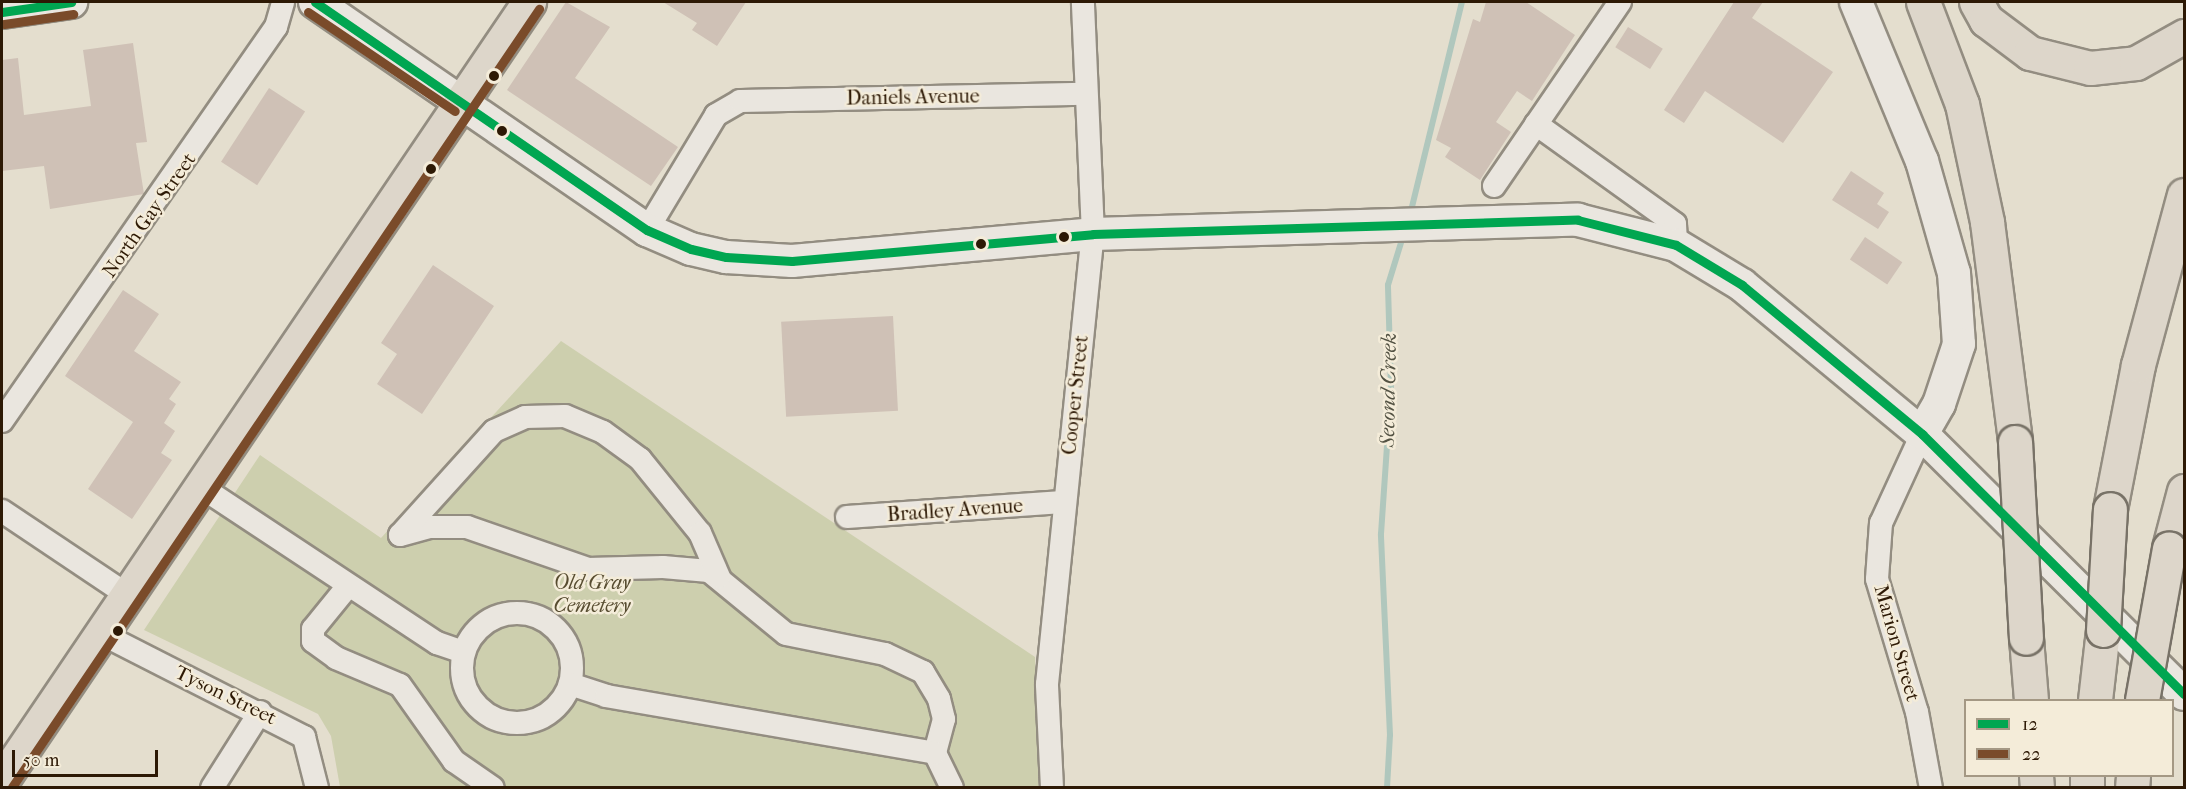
<!DOCTYPE html>
<html>
<head>
<meta charset="utf-8">
<style>
  body { margin:0 }
  #map { position:relative; width:2186px; height:789px; overflow:hidden; background:#e4dece; font-family:"IM FELL French Canon",serif }
  div>[style] { position:absolute }
  .green>* { inset:0; background:#cdcfae }
  .stream>* { height:6px; margin:-3px; padding:0 3px; transform-origin:3px; border-radius:3px; background:#b0c7bd }
  .building>* { inset:0; background:#cfc1b6; transform-origin:0 0 }
  .roads { filter:drop-shadow(2px 0 #938d81) drop-shadow(-2px 0 #938d81) drop-shadow(0 2px #938d81) drop-shadow(0 -2px #938d81) }
  .street>* { height:22px; margin:-11px; padding:0 11px; transform-origin:11px; border-radius:11px; background:#eae6df }
  .street>.ring { margin:-11px; padding:0; box-sizing:content-box; background:none; border:22px solid #eae6df; border-radius:50% }
  .secondary>* { height:32px; margin:-16px; padding:0 16px; transform-origin:16px; border-radius:16px; background:#eae6df }
  .primary>* { height:33px; margin:-16.5px; padding:0 16.5px; transform-origin:16.5px; border-radius:16.5px; background:#ddd6ca }
  .highway>* { height:33px; margin:-16.5px; padding:0 16.5px; transform-origin:16.5px; border-radius:16.5px; background:#ddd6ca }
  .bridges { filter:drop-shadow(2px 0 #787267) drop-shadow(-2px 0 #787267) drop-shadow(0 2px #787267) drop-shadow(0 -2px #787267) }
  .highway-bridge>* { height:33px; margin:-16.5px; padding:0 16.5px; transform-origin:16.5px; border-radius:16.5px; background:#ddd6ca }
  .bus-1>* { height:9px; margin:-4.5px; padding:0 4.5px; transform-origin:4.5px; border-radius:4.5px; background:#00a651 }
  .bus-2>* { height:9px; margin:-4.5px; padding:0 4.5px; transform-origin:4.5px; border-radius:4.5px; background:#7a4b2a }
  .dots>* { width:16px; height:16px; translate:-50% -50%; box-sizing:border-box; border:3px solid #f4ecd9; border-radius:50% }
  span { translate:-50% -50%; white-space:nowrap; text-align:center; line-height:1.15; -webkit-text-stroke:5px #f4ecd9; paint-order:stroke }
  .street-label { font-size:20px; color:#2d1905 }
  .park-label { font-size:20px; color:#574c30; font-style:italic }
  .water-label { font-size:21px; color:#535243; font-style:italic }
  .frame { position:absolute; inset:0; border:3px solid #2d1905; pointer-events:none }
  .legend { position:absolute; left:1964px; top:699px; width:210px; height:78px; box-sizing:border-box; background:#f4ecd9; border:2px solid #a49884; margin:0; padding:8px 10px; list-style:none; font-size:18px; color:#2d1905 }
  .legend li { display:flex; align-items:center; gap:12px; height:30px }
  .legend b { width:30px; border:2px solid #a49884 }
  .scale { position:absolute; left:12px; top:750px; width:146px; height:27px; box-sizing:border-box; border:3px solid #2d1905; border-top:0; padding-left:8px; font-size:18px; line-height:21px; white-space:nowrap; color:#2d1905; -webkit-text-stroke:4px #f4ecd9; paint-order:stroke }
</style>
</head>
<body>
<div id="map">
  <div class="green">
    <i style="clip-path:polygon(561px 341px,1035px 657px,1039px 787px,340px 787px,331px 736px,318px 714px,144px 630px,260px 455px,381px 538px)"></i>
  </div>
  <div class="stream">
    <i style="left:1410px;top:215px;width:219px;rotate:-76.3deg"></i>
    <i style="left:1387px;top:788px;width:53px;rotate:-86.8deg"></i>
    <i style="left:1390px;top:735px;width:201px;rotate:-92.6deg"></i>
    <i style="left:1381px;top:534px;width:146px;rotate:-86.1deg"></i>
    <i style="left:1391px;top:388px;width:103px;rotate:-91.7deg"></i>
    <i style="left:1388px;top:285px;width:54px;rotate:-72.9deg"></i>
  </div>
  <div class="building">
    <i style="clip-path:polygon(566px 2px,610px 27px,575px 78px,678px 147px,651px 186px,507px 90px)"></i>
    <i style="clip-path:polygon(663px 2px,746px 2px,717px 46px,692px 30px,697px 23px)"></i>
    <i style="clip-path:polygon(1486px 2px,1526px 2px,1575px 35px,1532px 101px,1517px 91px,1496px 122px,1511px 132px,1480px 180px,1445px 157px,1451px 148px,1436px 140px,1473px 19px,1480px 22px)"></i>
    <i style="clip-path:polygon(1734px 2px,1763px 2px,1752px 18px,1833px 72px,1783px 143px,1705px 91px,1684px 123px,1664px 110px)"></i>
    <i style="left:1628px;top:27px;width:41px;height:24px;rotate:32deg"></i>
    <i style="clip-path:polygon(133px 43px,147px 142px,136px 143px,144px 194px,50px 209px,44px 166px,2px 171px,2px 60px,18px 58px,24px 115px,91px 106px,83px 50px)"></i>
    <i style="left:269px;top:88px;width:43px;height:88px;rotate:33deg"></i>
    <i style="clip-path:polygon(1851px 171px,1884px 193px,1877px 204px,1889px 212px,1878px 229px,1832px 200px)"></i>
    <i style="left:1865px;top:237px;width:45px;height:27px;rotate:34deg"></i>
    <i style="clip-path:polygon(433px 265px,494px 306px,422px 414px,377px 384px,397px 354px,381px 343px)"></i>
    <i style="clip-path:polygon(123px 290px,159px 314px,134px 351px,181px 382px,169px 399px,176px 404px,164px 423px,175px 431px,161px 453px,172px 460px,132px 519px,88px 489px,133px 422px,65px 376px)"></i>
    <i style="left:893px;top:316px;width:95px;height:112px;rotate:87deg"></i>
  </div>
  <div class="roads">
    <div class="street">
      <i style="left:1536px;top:124px;width:171px;rotate:35.7deg"></i>
      <i style="left:1675px;top:224px;width:21px;rotate:87deg"></i>
      <i style="left:1494px;top:186px;width:223px;rotate:-55.6deg"></i>
      <i style="left:647px;top:230px;width:134px;rotate:-59deg"></i>
      <i style="left:716px;top:115px;width:28px;rotate:-30deg"></i>
      <i style="left:740px;top:101px;width:345px;rotate:-1.2deg"></i>
      <i style="left:2px;top:421px;width:480px;rotate:-55.2deg"></i>
      <i style="left:276px;top:27px;width:26px;rotate:-74deg"></i>
      <i style="left:1922px;top:434px;width:98px;rotate:114.7deg"></i>
      <i style="left:1881px;top:523px;width:56px;rotate:94.1deg"></i>
      <i style="left:1877px;top:579px;width:139px;rotate:73.3deg"></i>
      <i style="left:1917px;top:712px;width:77px;rotate:79.6deg"></i>
      <i style="left:201px;top:487px;width:283px;rotate:33.5deg"></i>
      <i style="left:437px;top:643px;width:28px;rotate:19deg"></i>
      <i style="left:2px;top:511px;width:149px;rotate:33.8deg"></i>
      <i style="left:847px;top:517px;width:216px;rotate:-4deg"></i>
      <i style="left:400px;top:535px;width:31px;rotate:-15deg"></i>
      <i style="left:430px;top:527px;width:37px"></i>
      <i style="left:467px;top:527px;width:128px;rotate:19.1deg"></i>
      <i style="left:588px;top:569px;width:75px;rotate:-1.5deg"></i>
      <i style="left:663px;top:567px;width:46px;rotate:5deg"></i>
      <i style="left:709px;top:571px;width:99px;rotate:39.3deg"></i>
      <i style="left:786px;top:634px;width:101px;rotate:11.4deg"></i>
      <i style="left:885px;top:654px;width:42px;rotate:25.3deg"></i>
      <i style="left:923px;top:672px;width:31px;rotate:59deg"></i>
      <i style="left:939px;top:699px;width:21px;rotate:76deg"></i>
      <i style="left:944px;top:719px;width:35px;rotate:105deg"></i>
      <i style="left:935px;top:753px;width:39px;rotate:64deg"></i>
      <i style="left:400px;top:535px;width:140px;rotate:-47.9deg"></i>
      <i style="left:494px;top:431px;width:34px;rotate:-24deg"></i>
      <i style="left:525px;top:417px;width:40px;rotate:-1.4deg"></i>
      <i style="left:565px;top:416px;width:41px;rotate:22.8deg"></i>
      <i style="left:603px;top:432px;width:46px;rotate:36.1deg"></i>
      <i style="left:640px;top:459px;width:95px;rotate:51deg"></i>
      <i style="left:700px;top:533px;width:48px;rotate:66.6deg"></i>
      <i style="left:348px;top:586px;width:55px;rotate:129.1deg"></i>
      <i style="left:313px;top:629px;width:12px;rotate:90deg"></i>
      <i style="left:313px;top:641px;width:29px;rotate:36deg"></i>
      <i style="left:336px;top:658px;width:69px;rotate:22.9deg"></i>
      <i style="left:400px;top:685px;width:93px;rotate:54.6deg"></i>
      <i style="left:454px;top:761px;width:47px;rotate:34.7deg"></i>
      <i class="ring" style="left:462px;top:613px;width:88px;height:88px"></i>
      <i style="left:100px;top:633px;width:229px;rotate:27deg"></i>
      <i style="left:304px;top:737px;width:53px;rotate:75.7deg"></i>
      <i style="left:570px;top:684px;width:38px;rotate:18deg"></i>
      <i style="left:606px;top:696px;width:334px;rotate:9.8deg"></i>
      <i style="left:212px;top:788px;width:90px;rotate:-57.7deg"></i>
      <i style="left:1052px;top:788px;width:104px;rotate:-92.8deg"></i>
      <i style="left:1047px;top:684px;width:452px;rotate:-84.2deg"></i>
      <i style="left:1093px;top:234px;width:232px;rotate:-92.5deg"></i>
    </div>
    <div class="secondary">
      <i style="left:315px;top:2px;width:403px;rotate:34.5deg"></i>
      <i style="left:647px;top:230px;width:48px;rotate:23.4deg"></i>
      <i style="left:691px;top:249px;width:36px;rotate:13deg"></i>
      <i style="left:726px;top:257px;width:66px;rotate:3.5deg"></i>
      <i style="left:792px;top:261px;width:302px;rotate:-5.1deg"></i>
      <i style="left:1093px;top:234px;width:485px;rotate:-1.7deg"></i>
      <i style="left:1578px;top:220px;width:101px;rotate:14.3deg"></i>
      <i style="left:1676px;top:245px;width:77px;rotate:31.2deg"></i>
      <i style="left:1742px;top:285px;width:234px;rotate:39.6deg"></i>
      <i style="left:1922px;top:434px;width:369px;rotate:44.8deg"></i>
      <i style="left:1856px;top:2px;width:172px;rotate:67.5deg"></i>
      <i style="left:1922px;top:161px;width:116px;rotate:74.1deg"></i>
      <i style="left:1954px;top:273px;width:71px;rotate:86deg"></i>
      <i style="left:1959px;top:344px;width:63px;rotate:108.4deg"></i>
      <i style="left:1939px;top:404px;width:34px;rotate:120deg"></i>
      <i style="left:2px;top:12px;width:70px;rotate:-8.2deg"></i>
    </div>
    <div class="primary">
      <i style="left:2px;top:780px;width:940px;rotate:-55.89deg"></i>
    </div>
    <div class="highway">
      <i style="left:1923px;top:2px;width:109px;rotate:69.1deg"></i>
      <i style="left:1962px;top:104px;width:121px;rotate:78deg"></i>
      <i style="left:1987px;top:222px;width:222px;rotate:82.7deg"></i>
      <i style="left:1976px;top:2px;width:21px;rotate:61deg"></i>
      <i style="left:1986px;top:20px;width:55px;rotate:36.9deg"></i>
      <i style="left:2030px;top:53px;width:62px;rotate:14deg"></i>
      <i style="left:2090px;top:68px;width:46px;rotate:-6.2deg"></i>
      <i style="left:2136px;top:63px;width:55px;rotate:-29.4deg"></i>
      <i style="left:2110px;top:509px;width:147px;rotate:-79deg"></i>
      <i style="left:2138px;top:365px;width:176px;rotate:-74.9deg"></i>
      <i style="left:2169px;top:548px;width:59px;rotate:-75.3deg"></i>
      <i style="left:2026px;top:638px;width:62px;rotate:85.4deg"></i>
      <i style="left:2095px;top:700px;width:70px;rotate:-83.5deg"></i>
      <i style="left:2036px;top:776px;width:12px;rotate:85deg"></i>
      <i style="left:2087px;top:788px;width:12px;rotate:-90deg"></i>
      <i style="left:2132px;top:788px;width:12px;rotate:-85deg"></i>
    </div>
  </div>
  <div class="bridges">
    <div class="highway-bridge">
      <i style="left:2015px;top:442px;width:196px;rotate:86.8deg"></i>
      <i style="left:2103px;top:630px;width:121px;rotate:-86.7deg"></i>
      <i style="left:2142px;top:700px;width:154px;rotate:-79.9deg"></i>
    </div>
  </div>
  <div class="bus-1">
    <i style="left:315px;top:2px;width:403px;rotate:34.5deg"></i>
    <i style="left:647px;top:230px;width:48px;rotate:23.4deg"></i>
    <i style="left:691px;top:249px;width:36px;rotate:13deg"></i>
    <i style="left:726px;top:257px;width:66px;rotate:3.5deg"></i>
    <i style="left:792px;top:261px;width:302px;rotate:-5.1deg"></i>
    <i style="left:1093px;top:234px;width:485px;rotate:-1.7deg"></i>
    <i style="left:1578px;top:220px;width:101px;rotate:14.3deg"></i>
    <i style="left:1676px;top:245px;width:77px;rotate:31.2deg"></i>
    <i style="left:1742px;top:285px;width:234px;rotate:39.6deg"></i>
    <i style="left:1922px;top:434px;width:369px;rotate:44.8deg"></i>
    <i style="left:2px;top:12px;width:70px;rotate:-8.2deg"></i>
  </div>
  <div class="bus-2">
    <i style="left:308px;top:12px;width:177px;rotate:34deg"></i>
    <i style="left:4px;top:24px;width:70px;rotate:-8.2deg"></i>
    <i style="left:12px;top:787px;width:940px;rotate:-55.89deg"></i>
  </div>
  <div class="dots">
    <i style="left:494px;top:76px;background:#2d1905"></i>
    <i style="left:502px;top:131px;background:#2d1905"></i>
    <i style="left:431px;top:169px;background:#2d1905"></i>
    <i style="left:1064px;top:237px;background:#2d1905"></i>
    <i style="left:981px;top:244px;background:#2d1905"></i>
    <i style="left:118px;top:631px;background:#2d1905"></i>
  </div>
  <div class="street-label">
    <span style="left:913px;top:97px;rotate:-1deg">Daniels Avenue</span>
    <span style="left:149px;top:215px;rotate:-55deg">North Gay Street</span>
    <span style="left:1075px;top:395px;rotate:-84deg">Cooper Street</span>
    <span style="left:955px;top:510px;rotate:-4deg">Bradley Avenue</span>
    <span style="left:1897px;top:643px;rotate:74deg">Marion Street</span>
    <span style="left:226px;top:695px;rotate:26deg">Tyson Street</span>
  </div>
  <div class="park-label">
    <span style="left:592px;top:594px">Old Gray<br>Cemetery</span>
  </div>
  <div class="water-label">
    <span style="left:1388px;top:390px;rotate:-89deg">Second Creek</span>
  </div>
  <div class="frame"></div>
  <ul class="legend">
  <li><b style="height:8px;background:#00a651"></b>12</li>
  <li><b style="height:8px;background:#7a4b2a"></b>22</li>
  </ul>
  <div class="scale">50 m</div>
</div>
</body>
</html>
